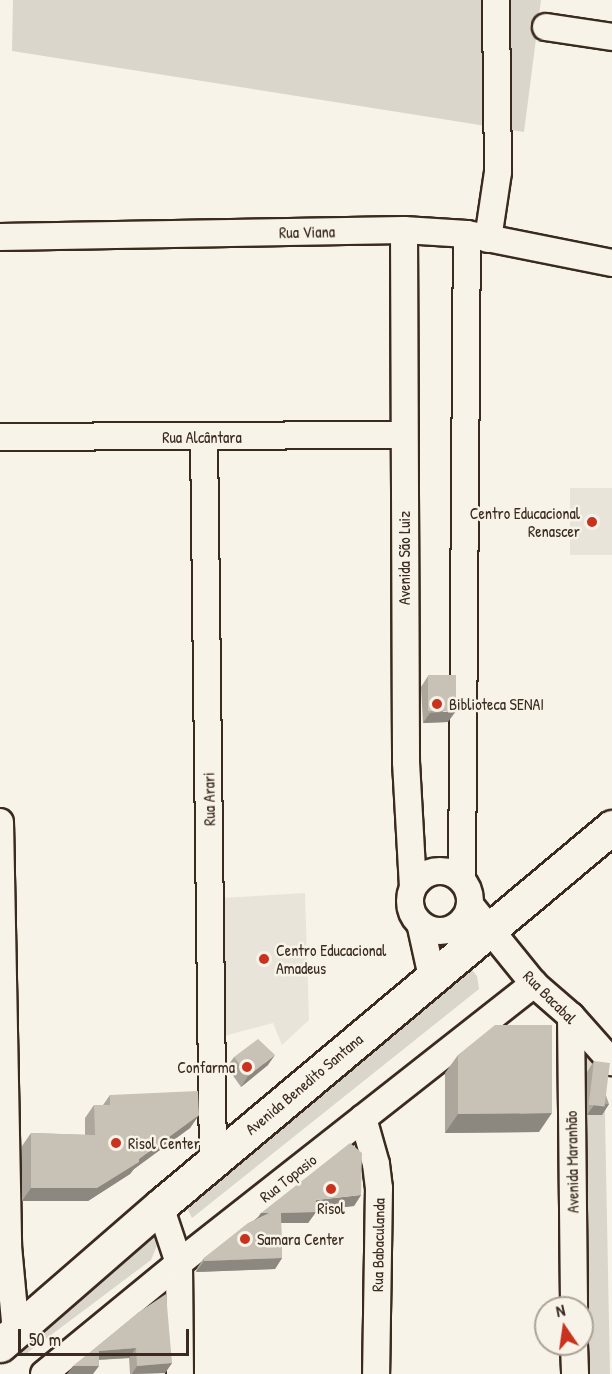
<!DOCTYPE html>
<html>
<head>
<meta charset="utf-8">
<style>
  body { margin:0 }
  #map { position:relative; width:612px; height:1374px; overflow:hidden; background:#f7f3e8; font-family:"Patrick Hand",sans-serif }
  div>[style] { position:absolute }
  .built>* { inset:0; background:#e9e4d9; transform-origin:0 0 }
  .green>* { inset:0; background:#dbd6cb }
  .roads { filter:drop-shadow(2px 0 #3b2a1e) drop-shadow(-2px 0 #3b2a1e) drop-shadow(0 2px #3b2a1e) drop-shadow(0 -2px #3b2a1e) }
  .street>* { height:26px; margin:-13px; padding:0 13px; transform-origin:13px; border-radius:13px; background:#f7f3e8 }
  .street>.ring { margin:-13px; padding:0; box-sizing:content-box; background:none; border:26px solid #f7f3e8; border-radius:50% }
  .primary>* { height:33px; margin:-16.5px; padding:0 16.5px; transform-origin:16.5px; border-radius:16.5px; background:#f7f3e8 }
  .wall>* { inset:0; background:#aca69d }
  .shaded-wall>* { inset:0; background:#8c877f }
  .building>* { inset:0; background:#c8c1b6; transform-origin:0 0 }
  .dots>* { width:16px; height:16px; translate:-50% -50%; box-sizing:border-box; border:3px solid #f7f3e8; border-radius:50% }
  span { translate:-50% -50%; white-space:nowrap; text-align:center; line-height:1.15; -webkit-text-stroke:5px #f7f3e8; paint-order:stroke }
  .street-label { font-size:16px; color:#3b2a1e }
  .poi-label { font-size:16px; color:#3b2a1e }
  .right { translate:-100% -50%; text-align:right }
  .left { translate:0 -50%; text-align:left }
  .north { position:absolute; left:534px; top:1296px; width:60px; height:60px; box-sizing:border-box; background:#f7f3e8; border:2px solid #aca397; border-radius:50%; rotate:347deg; font-size:16px; font-weight:700; line-height:24px; text-align:center; color:#3b2a1e }
  .north::after { content:''; display:block; margin:auto; width:21px; height:27px; background:#c8321e; clip-path:polygon(50% 0,100% 100%,50% 72%,0 100%) }
  .scale { position:absolute; left:18px; top:1329px; width:171px; height:27px; box-sizing:border-box; border:3px solid #3b2a1e; border-top:0; padding-left:8px; font-size:18px; line-height:21px; white-space:nowrap; color:#3b2a1e; -webkit-text-stroke:4px #f7f3e8; paint-order:stroke }
</style>
</head>
<body>
<div id="map">
  <div class="built">
    <i style="left:570px;top:488px;width:42px;height:67px"></i>
    <i style="clip-path:polygon(305px 893px,309px 1020px,282px 1045px,273px 1023px,220px 1037px,221px 898px)"></i>
  </div>
  <div class="green">
    <i style="clip-path:polygon(13px 0,541px 0,524px 132px,12px 51px)"></i>
    <i style="clip-path:polygon(469px 966px,477px 976px,479px 989px,192px 1218px,185px 1204px,222px 1162px,274px 1136px,372px 1051px,407px 1008px)"></i>
    <i style="clip-path:polygon(597px 1055px,604px 1065px,610px 1374px,589px 1374px,585px 1058px)"></i>
    <i style="clip-path:polygon(145px 1228px,155px 1234px,158px 1243px,151px 1260px,23px 1356px,13px 1356px,7px 1352px)"></i>
  </div>
  <div class="roads">
    <div class="street">
      <i style="left:546px;top:27px;width:67px;rotate:8.6deg"></i>
      <i style="left:404px;top:230px;width:532px;rotate:89.78deg"></i>
      <i style="left:406px;top:762px;width:124px;rotate:86.8deg"></i>
      <i style="left:0;top:237px;width:404px;rotate:-1deg"></i>
      <i style="left:404px;top:230px;width:63px;rotate:3.6deg"></i>
      <i style="left:467px;top:234px;width:148px;rotate:11.3deg"></i>
      <i style="left:488px;top:239px;width:68px;rotate:-81.5deg"></i>
      <i style="left:498px;top:172px;width:172px;rotate:-90.7deg"></i>
      <i style="left:0;top:437px;width:403px;rotate:-0.3deg"></i>
      <i style="left:204px;top:437px;width:725px;rotate:89.29deg"></i>
      <i style="left:0;top:822px;width:424px;rotate:88.9deg"></i>
      <i style="left:8px;top:1246px;width:86px;rotate:84.7deg"></i>
      <i class="ring" style="left:410px;top:871px;width:34px;height:34px"></i>
      <i style="left:462px;top:878px;width:644px;rotate:-89.56deg"></i>
      <i style="left:470px;top:905px;width:102px;rotate:51deg"></i>
      <i style="left:534px;top:984px;width:49px;rotate:40.9deg"></i>
      <i style="left:571px;top:1016px;width:62px;rotate:48.3deg"></i>
      <i style="left:421px;top:927px;width:51px;rotate:77.6deg"></i>
      <i style="left:571px;top:1016px;width:292px;rotate:89.4deg"></i>
      <i style="left:363px;top:1118px;width:48px;rotate:74.2deg"></i>
      <i style="left:376px;top:1164px;width:24px;rotate:83deg"></i>
      <i style="left:379px;top:1188px;width:186px;rotate:90.9deg"></i>
      <i style="left:160px;top:1206px;width:60px;rotate:71.6deg"></i>
      <i style="left:179px;top:1263px;width:111px;rotate:89.5deg"></i>
      <i style="left:574px;top:1344px;width:30px;rotate:88deg"></i>
      <i style="left:44px;top:1374px;width:175px;rotate:-39.4deg"></i>
      <i style="left:179px;top:1263px;width:452px;rotate:-38.2deg"></i>
    </div>
    <div class="primary">
      <i style="left:0;top:1345px;width:212px;rotate:-41deg"></i>
      <i style="left:160px;top:1206px;width:590px;rotate:-39.98deg"></i>
    </div>
  </div>
  <div class="wall">
    <i style="clip-path:polygon(428px 676px,448px 722px,423px 723px,421px 687px)"></i>
    <i style="clip-path:polygon(458px 1055px,539px 1132px,445px 1133px,445px 1073px)"></i>
    <i style="clip-path:polygon(234px 1057px,268px 1065px,241px 1087px,227px 1067px)"></i>
    <i style="clip-path:polygon(594px 1061px,609px 1104px,602px 1115px,587px 1115px,587px 1072px)"></i>
    <i style="clip-path:polygon(110px 1095px,199px 1115px,190px 1128px,134px 1169px,130px 1174px,88px 1201px,22px 1201px,22px 1146px,31px 1133px,85px 1135px,85px 1118px,94px 1105px,103px 1105px)"></i>
    <i style="clip-path:polygon(361px 1195px,354px 1206px,316px 1210px,316px 1212px,308px 1223px,281px 1223px,282px 1258px,275px 1269px,196px 1272px,197px 1268px,204px 1258px,257px 1219px,261px 1213px)"></i>
    <i style="clip-path:polygon(139px 1312px,172px 1363px,165px 1373px,130px 1374px,129px 1358px,99px 1360px,67px 1374px)"></i>
  </div>
  <div class="shaded-wall">
    <i style="clip-path:polygon(456px 711px,448px 722px,423px 723px,430px 713px)"></i>
    <i style="clip-path:polygon(275px 1055px,268px 1065px,241px 1087px,248px 1076px)"></i>
    <i style="clip-path:polygon(609px 1104px,602px 1115px,587px 1115px,594px 1105px)"></i>
    <i style="clip-path:polygon(552px 1113px,539px 1132px,445px 1133px,458px 1114px)"></i>
    <i style="clip-path:polygon(199px 1115px,190px 1128px,134px 1169px,130px 1174px,88px 1201px,22px 1201px,31px 1188px,139px 1159px)"></i>
    <i style="clip-path:polygon(361px 1195px,354px 1206px,308px 1211px,316px 1200px)"></i>
    <i style="clip-path:polygon(316px 1212px,308px 1223px,274px 1223px,281px 1213px)"></i>
    <i style="clip-path:polygon(261px 1213px,269px 1213px,254px 1223px)"></i>
    <i style="clip-path:polygon(282px 1258px,275px 1269px,196px 1272px,204px 1261px)"></i>
    <i style="clip-path:polygon(136px 1348px,129px 1358px,92px 1360px,99px 1351px)"></i>
    <i style="clip-path:polygon(172px 1363px,165px 1373px,132px 1374px,137px 1366px)"></i>
    <i style="clip-path:polygon(73px 1366px,99px 1366px,93px 1374px,67px 1374px)"></i>
  </div>
  <div class="building">
    <i style="left:456px;top:675px;width:36px;height:28px;rotate:90deg"></i>
    <i style="clip-path:polygon(495px 1025px,552px 1025px,552px 1113px,458px 1114px,458px 1055px)"></i>
    <i style="clip-path:polygon(258px 1039px,275px 1055px,248px 1076px,234px 1057px)"></i>
    <i style="left:594px;top:1061px;width:16px;height:44px;rotate:7deg"></i>
    <i style="clip-path:polygon(198px 1091px,199px 1115px,139px 1159px,139px 1162px,97px 1188px,31px 1188px,31px 1133px,95px 1135px,94px 1105px,110px 1105px,110px 1095px)"></i>
    <i style="clip-path:polygon(350px 1143px,362px 1153px,361px 1195px,316px 1200px,316px 1212px,281px 1213px,282px 1258px,204px 1261px,204px 1258px,248px 1223px,269px 1213px,261px 1213px)"></i>
    <i style="clip-path:polygon(166px 1294px,172px 1363px,137px 1366px,136px 1348px,99px 1351px,99px 1366px,73px 1366px,139px 1312px)"></i>
  </div>
  <div class="dots">
    <i style="left:592px;top:522px;background:#c8321e"></i>
    <i style="left:437px;top:704px;background:#c8321e"></i>
    <i style="left:264px;top:959px;background:#c8321e"></i>
    <i style="left:247px;top:1067px;background:#c8321e"></i>
    <i style="left:116px;top:1143px;background:#c8321e"></i>
    <i style="left:331px;top:1189px;background:#c8321e"></i>
    <i style="left:245px;top:1239px;background:#c8321e"></i>
  </div>
  <div class="street-label">
    <span style="left:307px;top:232px;rotate:-1deg">Rua Viana</span>
    <span style="left:202px;top:437px">Rua Alcântara</span>
    <span style="left:404px;top:558px;rotate:-90deg">Avenida São Luiz</span>
    <span style="left:209px;top:799px;rotate:-91deg">Rua Arari</span>
    <span style="left:550px;top:997px;rotate:45deg">Rua Bacabal</span>
    <span style="left:304px;top:1084px;rotate:-40deg">Avenida Benedito Santana</span>
    <span style="left:572px;top:1162px;rotate:-91deg">Avenida Maranhão</span>
    <span style="left:288px;top:1178px;rotate:-38deg">Rua Topasio</span>
    <span style="left:378px;top:1245px;rotate:-89deg">Rua Babaculanda</span>
  </div>
  <div class="poi-label">
    <span class="right" style="left:580px;top:522px">Centro Educacional<br>Renascer</span>
    <span class="left" style="left:449px;top:704px">Biblioteca SENAI</span>
    <span class="left" style="left:276px;top:959px">Centro Educacional<br>Amadeus</span>
    <span class="right" style="left:235px;top:1067px">Confarma</span>
    <span class="left" style="left:128px;top:1143px">Risol Center</span>
    <span style="left:331px;top:1208px">Risol</span>
    <span class="left" style="left:257px;top:1239px">Samara Center</span>
  </div>
  <div class="north">N</div>
  <div class="scale">50 m</div>
</div>
</body>
</html>
